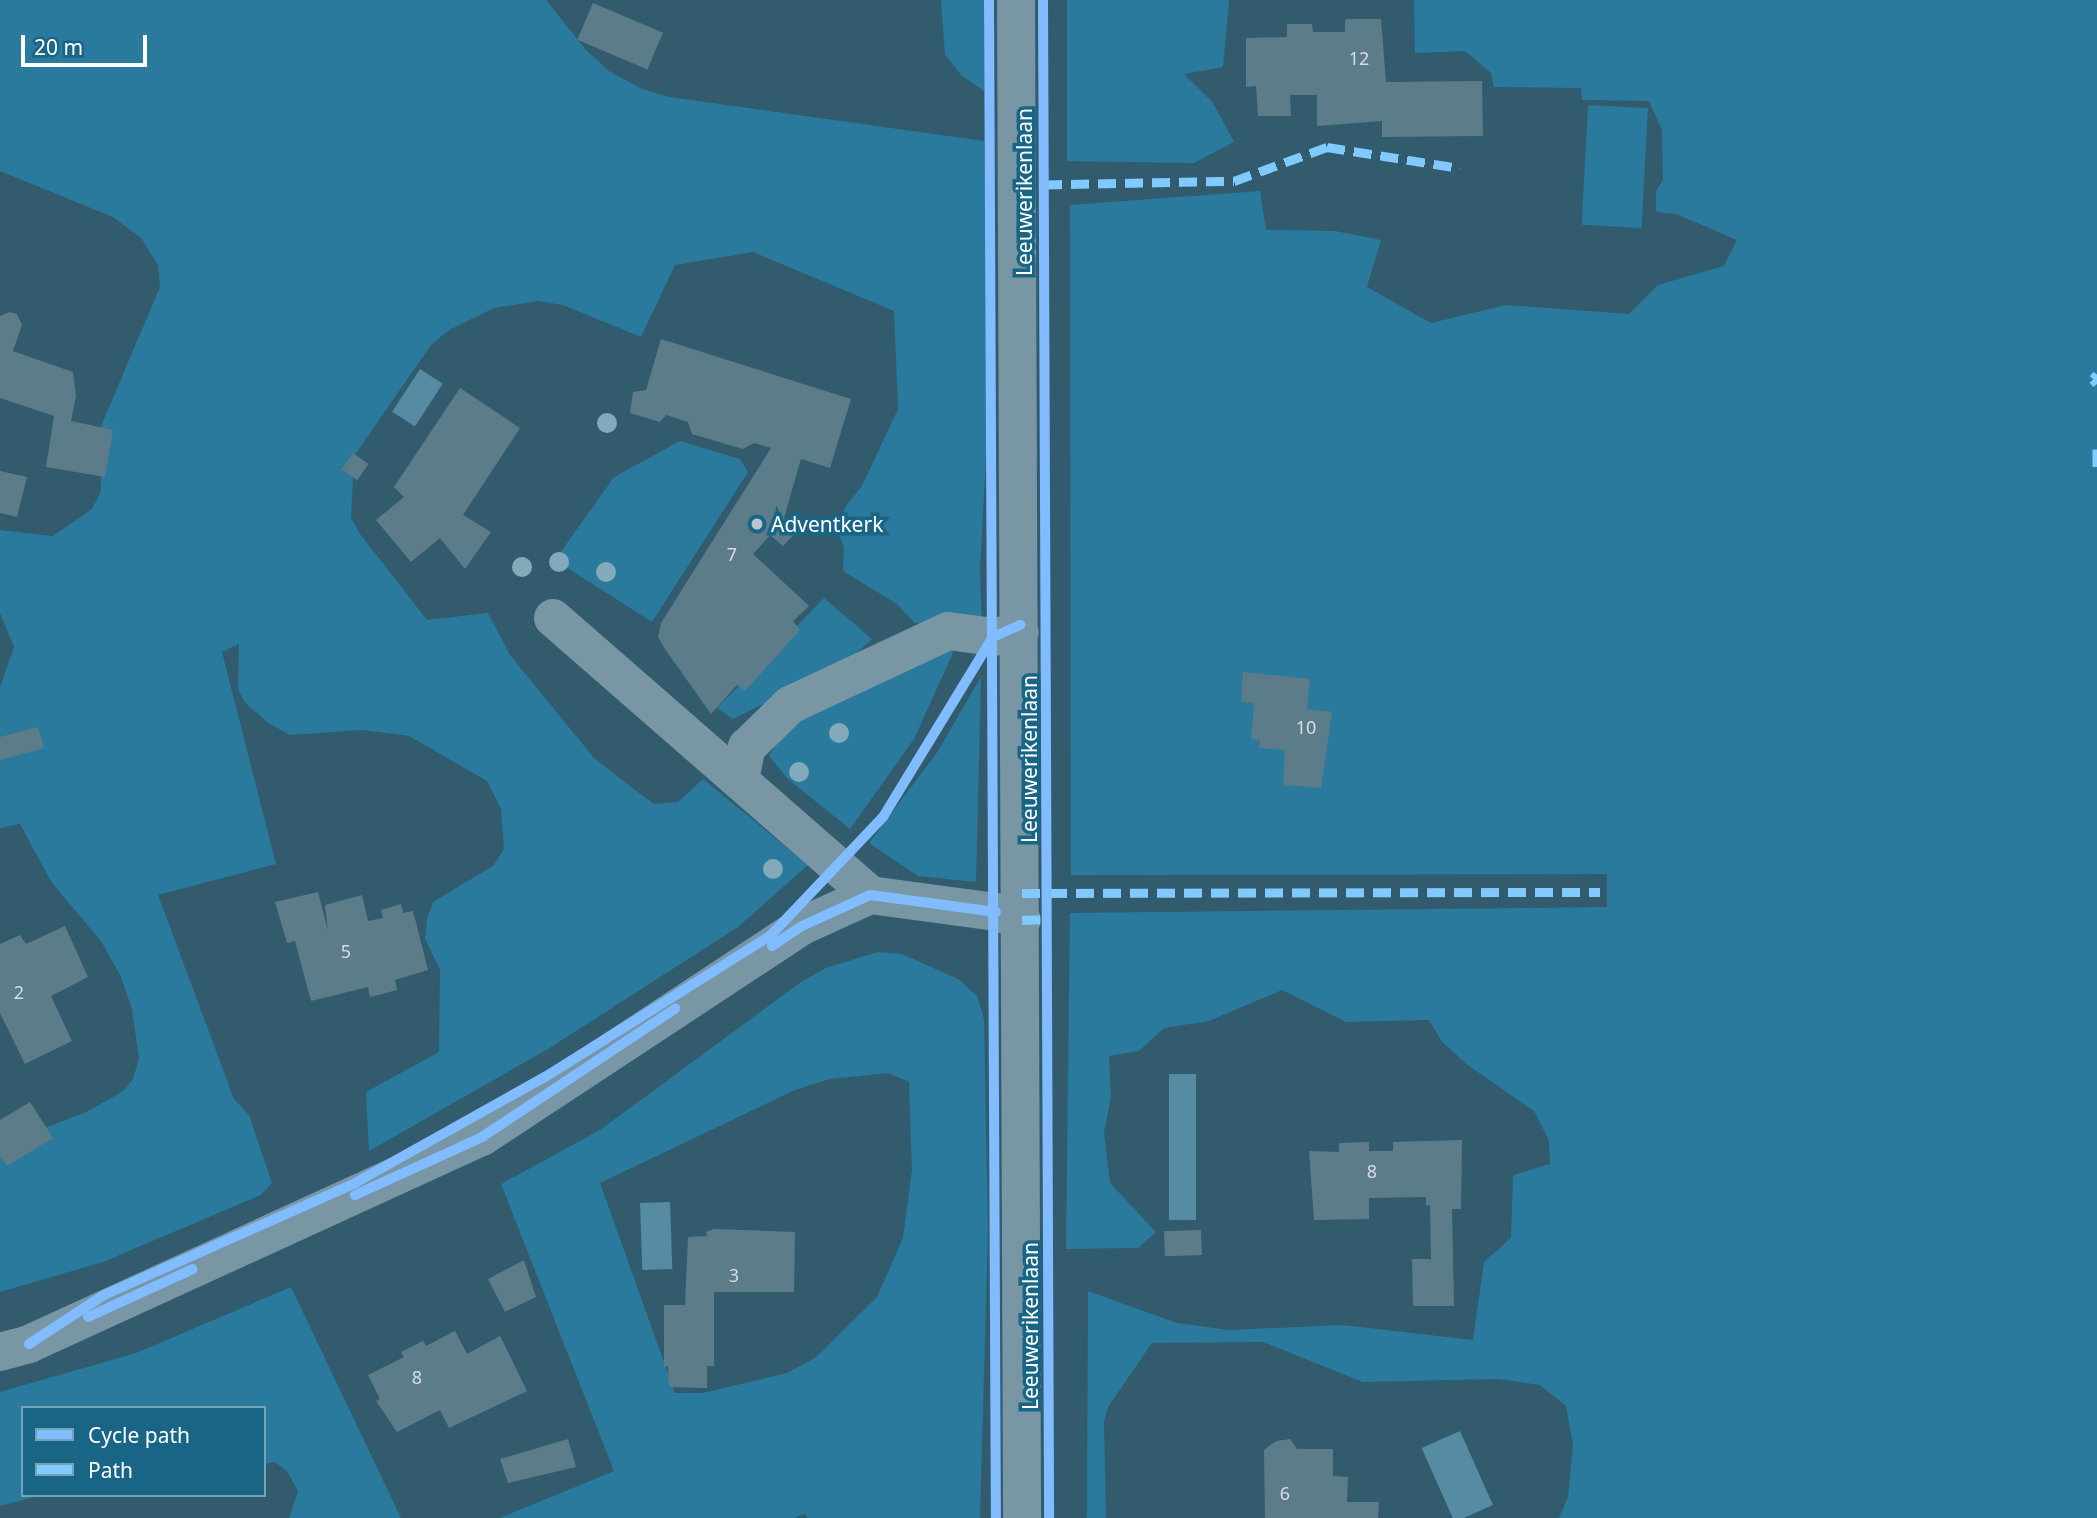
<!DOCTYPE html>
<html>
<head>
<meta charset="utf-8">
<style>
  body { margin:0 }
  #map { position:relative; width:2097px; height:1518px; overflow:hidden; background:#325b6e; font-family:"Noto Sans",sans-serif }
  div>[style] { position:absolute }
  .green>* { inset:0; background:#297a9d; transform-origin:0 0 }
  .water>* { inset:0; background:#558ba3; transform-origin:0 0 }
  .building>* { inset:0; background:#5d7c8a; transform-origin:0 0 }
  .minor>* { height:38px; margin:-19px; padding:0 19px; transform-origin:19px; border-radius:19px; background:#7896a4 }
  .quiet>* { height:9px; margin-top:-4.5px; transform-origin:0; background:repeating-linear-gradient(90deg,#80caff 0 18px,transparent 0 27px) }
  .cycleway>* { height:10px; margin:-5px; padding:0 5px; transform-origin:5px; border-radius:5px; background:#80bcff }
  .trees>* { width:20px; height:20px; margin:-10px; border-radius:50%; background:#83aaba }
  .dots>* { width:19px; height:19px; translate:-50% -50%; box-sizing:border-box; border:4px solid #196586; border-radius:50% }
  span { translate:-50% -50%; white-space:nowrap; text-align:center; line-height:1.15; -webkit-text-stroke:7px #196586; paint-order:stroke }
  .number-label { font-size:18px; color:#d6dee2 }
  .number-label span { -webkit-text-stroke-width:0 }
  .street-label { font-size:21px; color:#fff }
  .poi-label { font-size:21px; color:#fff }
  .left { translate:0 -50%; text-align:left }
  .legend { position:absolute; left:21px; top:1406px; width:245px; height:91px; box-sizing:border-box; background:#196586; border:2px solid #75a3b6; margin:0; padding:9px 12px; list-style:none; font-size:21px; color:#fff }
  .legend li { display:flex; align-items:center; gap:14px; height:35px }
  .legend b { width:35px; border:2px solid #75a3b6 }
  .scale { position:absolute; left:21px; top:35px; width:126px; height:32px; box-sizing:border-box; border:4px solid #fff; border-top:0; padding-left:9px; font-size:21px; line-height:24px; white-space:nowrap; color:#fff; -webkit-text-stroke:5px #196586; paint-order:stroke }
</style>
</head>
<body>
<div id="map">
  <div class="green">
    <i style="clip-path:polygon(0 0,546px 0,586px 50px,609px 71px,642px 89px,669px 97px,984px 141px,989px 405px,980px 569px,982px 628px,915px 623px,897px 604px,843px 571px,844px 548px,838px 532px,845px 507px,862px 486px,898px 409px,894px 311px,753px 252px,675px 265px,641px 337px,563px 305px,538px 301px,494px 308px,449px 330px,431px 345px,354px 456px,351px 518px,360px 534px,427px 620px,488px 613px,510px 655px,594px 758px,635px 790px,654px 804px,678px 802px,703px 779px,808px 865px,738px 927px,548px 1049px,369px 1151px,366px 1092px,439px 1052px,440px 970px,425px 938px,427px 919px,433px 902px,493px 866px,504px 849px,501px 809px,487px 781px,409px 736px,363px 730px,290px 735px,270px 724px,245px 703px,238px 689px,239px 644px,222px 652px,276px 864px,158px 895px,234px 1099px,249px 1115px,272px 1183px,261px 1195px,103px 1262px,0 1292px,0 1126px,37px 1131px,86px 1112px,122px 1092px,133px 1079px,139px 1058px,132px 1009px,121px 977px,101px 941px,52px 883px,20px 824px,0 828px,0 687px,14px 647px,0 613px,0 530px,53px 536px,92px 509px,101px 491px,101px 426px,160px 287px,158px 265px,141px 238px,113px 217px,0 171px)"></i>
    <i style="clip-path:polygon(941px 0,984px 0,984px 91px,962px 76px,945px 55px)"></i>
    <i style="clip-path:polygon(1067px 0,1229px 0,1223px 67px,1184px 74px,1213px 103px,1234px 142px,1194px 163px,1067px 161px)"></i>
    <i style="clip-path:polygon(1414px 0,2097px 0,2097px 1518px,1559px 1518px,1568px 1497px,1573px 1445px,1566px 1406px,1540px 1385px,1499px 1379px,1363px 1382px,1263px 1342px,1152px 1343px,1108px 1407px,1104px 1422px,1106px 1518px,1087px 1518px,1088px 1291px,1177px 1323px,1229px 1330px,1342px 1325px,1473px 1340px,1484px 1262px,1511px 1238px,1513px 1175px,1550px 1164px,1549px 1141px,1534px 1111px,1469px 1066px,1442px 1042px,1429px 1020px,1346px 1022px,1282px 990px,1209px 1021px,1164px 1028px,1139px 1051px,1109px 1056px,1111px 1097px,1104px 1132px,1110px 1183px,1156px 1232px,1138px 1248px,1066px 1249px,1070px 913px,1607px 907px,1607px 874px,1071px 875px,1070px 205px,1260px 191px,1266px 230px,1335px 231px,1381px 240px,1367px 287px,1431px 323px,1506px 305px,1629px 314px,1658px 285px,1724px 266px,1737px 240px,1676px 214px,1656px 212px,1656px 191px,1663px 180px,1662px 130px,1649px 101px,1582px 100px,1581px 88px,1494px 87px,1491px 73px,1465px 51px,1415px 53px)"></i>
    <i style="left:1588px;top:105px;width:60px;height:120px;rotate:3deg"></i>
    <i style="clip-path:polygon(680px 441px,740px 459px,748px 472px,652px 622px,555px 560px,614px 477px)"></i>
    <i style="clip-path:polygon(824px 598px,872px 639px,846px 663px,733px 719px,717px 708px)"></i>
    <i style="clip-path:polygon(951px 643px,953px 653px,914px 739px,850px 829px,788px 779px,769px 756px,784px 731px,808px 712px)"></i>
    <i style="clip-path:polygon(981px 677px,976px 882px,918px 876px,869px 843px,936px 754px)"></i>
    <i style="clip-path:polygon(evenodd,878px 952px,902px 954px,960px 980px,977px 996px,984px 1019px,988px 1231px,980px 1518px,808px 1518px,805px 1514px,794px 1518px,500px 1518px,614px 1471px,501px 1184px,600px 1130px,801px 982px,826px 968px,878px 952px,888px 1073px,909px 1082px,912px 1170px,903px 1238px,877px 1297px,815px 1358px,787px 1373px,703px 1393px,675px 1393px,600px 1183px,795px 1090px,830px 1079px,888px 1073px)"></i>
    <i style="clip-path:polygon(291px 1287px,401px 1518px,289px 1518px,298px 1491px,287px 1471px,275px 1462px,264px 1464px,264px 1408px,23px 1408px,23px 1495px,41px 1495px,0 1506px,0 1392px,136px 1353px)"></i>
  </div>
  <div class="water">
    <i style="left:420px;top:369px;width:27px;height:51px;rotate:33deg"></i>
    <i style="left:1196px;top:1074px;width:146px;height:27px;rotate:90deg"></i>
    <i style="left:670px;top:1202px;width:67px;height:30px;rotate:88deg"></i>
    <i style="left:1460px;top:1431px;width:81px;height:42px;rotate:66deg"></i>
  </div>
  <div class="building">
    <i style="left:593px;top:3px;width:76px;height:40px;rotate:23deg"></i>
    <i style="clip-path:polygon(1345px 19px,1381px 19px,1386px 82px,1482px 81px,1483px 136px,1382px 137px,1382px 121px,1317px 126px,1317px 95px,1290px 95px,1291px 116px,1258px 116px,1256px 86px,1246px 87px,1246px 38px,1287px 37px,1287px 24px,1312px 24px,1313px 32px,1345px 32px)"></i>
    <i style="clip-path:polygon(10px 312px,17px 314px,22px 325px,13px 351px,73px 372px,76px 396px,71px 421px,113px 430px,105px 477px,46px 467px,54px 416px,0 398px,0 316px)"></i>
    <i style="clip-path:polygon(661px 339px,851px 399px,830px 468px,801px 459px,784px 518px,798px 530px,783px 546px,770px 535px,753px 554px,809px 606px,793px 621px,800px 630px,745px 691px,737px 685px,711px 714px,665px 649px,658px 637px,661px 623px,771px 448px,754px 443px,743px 449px,692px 434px,688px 422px,666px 415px,660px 422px,630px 413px,633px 392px,646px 390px)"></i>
    <i style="clip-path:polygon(460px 388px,520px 428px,463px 515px,491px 532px,465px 569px,440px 538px,411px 562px,376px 520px,404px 497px,394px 487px)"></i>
    <i style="left:353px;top:453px;width:19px;height:20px;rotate:35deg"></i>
    <i style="clip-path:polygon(0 471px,27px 477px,17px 517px,0 513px)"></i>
    <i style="clip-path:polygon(1243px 672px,1310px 679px,1307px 709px,1332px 712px,1321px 788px,1283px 785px,1285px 750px,1259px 748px,1260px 740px,1251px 739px,1254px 703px,1241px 702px)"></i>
    <i style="clip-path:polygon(38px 727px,44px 748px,0 760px,0 737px)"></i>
    <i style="clip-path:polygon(318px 892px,328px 931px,325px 905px,362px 895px,368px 921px,383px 918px,381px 910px,401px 904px,403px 913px,413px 911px,428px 970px,395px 980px,397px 990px,370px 997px,368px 987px,311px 1001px,295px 941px,287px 943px,275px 902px)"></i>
    <i style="clip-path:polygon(65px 926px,88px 977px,51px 996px,72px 1041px,25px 1064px,0 1013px,0 944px,20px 935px,26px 944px)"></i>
    <i style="clip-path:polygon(30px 1102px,53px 1138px,7px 1166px,0 1156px,0 1120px)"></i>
    <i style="clip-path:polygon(1462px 1140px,1461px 1209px,1452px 1209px,1454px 1306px,1413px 1306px,1412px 1259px,1431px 1259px,1430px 1205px,1426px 1206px,1426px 1197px,1369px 1198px,1369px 1219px,1314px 1220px,1309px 1151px,1339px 1152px,1339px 1143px,1369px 1142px,1369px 1151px,1393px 1151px,1393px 1142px)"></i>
    <i style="clip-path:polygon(714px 1229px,795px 1232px,794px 1292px,714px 1292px,714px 1366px,707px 1366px,707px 1388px,669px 1387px,668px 1366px,664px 1367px,664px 1305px,685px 1305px,688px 1237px,707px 1236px,706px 1232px)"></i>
    <i style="left:1201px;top:1230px;width:25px;height:37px;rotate:88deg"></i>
    <i style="clip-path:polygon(524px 1260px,536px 1297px,505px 1312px,488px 1279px)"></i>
    <i style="clip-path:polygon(455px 1331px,467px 1354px,500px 1336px,527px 1391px,449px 1428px,440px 1410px,397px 1432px,376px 1401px,380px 1399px,368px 1375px,404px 1357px,401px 1352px,423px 1341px,426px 1346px)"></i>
    <i style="clip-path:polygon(568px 1439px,576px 1467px,508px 1483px,500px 1459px)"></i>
    <i style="clip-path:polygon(1290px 1439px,1297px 1449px,1333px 1449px,1333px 1476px,1348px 1477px,1347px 1502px,1379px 1502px,1378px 1518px,1265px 1518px,1264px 1450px,1276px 1441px)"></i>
  </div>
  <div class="minor">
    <i style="left:1016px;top:0;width:1518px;rotate:89.77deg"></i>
    <i style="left:553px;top:618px;width:421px;rotate:41.1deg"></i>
    <i style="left:740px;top:779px;width:33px;rotate:-78deg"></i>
    <i style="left:747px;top:747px;width:60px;rotate:-44.3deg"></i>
    <i style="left:790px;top:705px;width:174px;rotate:-25.1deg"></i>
    <i style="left:948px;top:631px;width:45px;rotate:7.6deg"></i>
    <i style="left:993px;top:637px;width:27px;rotate:-10deg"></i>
    <i style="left:0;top:1352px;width:30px;rotate:-15deg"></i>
    <i style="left:29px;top:1344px;width:498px;rotate:-24.6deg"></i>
    <i style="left:482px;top:1137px;width:383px;rotate:-33.4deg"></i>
    <i style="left:802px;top:926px;width:75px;rotate:-24.5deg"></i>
    <i style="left:870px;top:895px;width:127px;rotate:7.7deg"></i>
    <i style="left:996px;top:912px;width:27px;rotate:17deg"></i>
  </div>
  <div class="quiet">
    <i style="left:1017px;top:185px;width:217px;rotate:-1.1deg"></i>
    <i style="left:1234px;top:181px;width:99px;rotate:-20.1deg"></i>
    <i style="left:1327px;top:147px;width:135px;rotate:9deg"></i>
    <i style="left:2097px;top:374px;width:6px;rotate:129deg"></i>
    <i style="left:2093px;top:379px;width:6px;rotate:51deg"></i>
    <i style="left:2097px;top:449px;width:20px;rotate:90deg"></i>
    <i style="left:1022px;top:893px;width:578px;rotate:-0.1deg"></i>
    <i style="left:1022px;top:920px;width:27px;rotate:-2deg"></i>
  </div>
  <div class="cycleway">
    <i style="left:989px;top:0;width:1518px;rotate:89.74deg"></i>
    <i style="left:1043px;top:0;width:1518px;rotate:89.77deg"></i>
    <i style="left:772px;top:946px;width:36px;rotate:-34deg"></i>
    <i style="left:802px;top:926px;width:75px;rotate:-24.5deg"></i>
    <i style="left:870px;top:895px;width:127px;rotate:7.7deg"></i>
    <i style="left:355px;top:1195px;width:140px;rotate:-24.5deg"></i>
    <i style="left:482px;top:1137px;width:232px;rotate:-33.6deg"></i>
    <i style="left:88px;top:1317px;width:115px;rotate:-24.6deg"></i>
    <i style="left:29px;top:1344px;width:90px;rotate:-33.2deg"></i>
    <i style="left:104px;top:1295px;width:275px;rotate:-24deg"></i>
    <i style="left:355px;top:1183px;width:218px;rotate:-29.2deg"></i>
    <i style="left:545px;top:1077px;width:267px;rotate:-32.1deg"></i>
    <i style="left:771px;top:935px;width:163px;rotate:-46.5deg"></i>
    <i style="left:883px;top:817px;width:211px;rotate:-58.6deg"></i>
    <i style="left:993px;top:637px;width:30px;rotate:-24deg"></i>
  </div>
  <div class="trees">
    <i style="left:607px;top:423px"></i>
    <i style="left:559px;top:562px"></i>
    <i style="left:522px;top:567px"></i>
    <i style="left:606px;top:572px"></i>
    <i style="left:839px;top:733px"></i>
    <i style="left:799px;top:772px"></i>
    <i style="left:773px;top:869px"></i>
  </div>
  <div class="dots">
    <i style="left:757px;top:524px;background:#b7c6cc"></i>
  </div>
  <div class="number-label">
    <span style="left:1359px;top:58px">12</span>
    <span style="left:732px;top:554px">7</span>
    <span style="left:1306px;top:727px">10</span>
    <span style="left:346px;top:951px">5</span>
    <span style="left:19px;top:992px">2</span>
    <span style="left:1372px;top:1171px">8</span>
    <span style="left:734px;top:1275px">3</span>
    <span style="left:417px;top:1377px">8</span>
    <span style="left:1285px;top:1493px">6</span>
  </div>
  <div class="street-label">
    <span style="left:1024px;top:192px;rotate:-90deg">Leeuwerikenlaan</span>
    <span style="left:1029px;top:759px;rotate:-90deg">Leeuwerikenlaan</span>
    <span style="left:1030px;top:1326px;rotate:-90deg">Leeuwerikenlaan</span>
  </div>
  <div class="poi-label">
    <span class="left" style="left:771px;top:524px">Adventkerk</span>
  </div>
  <ul class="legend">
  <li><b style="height:9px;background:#80bcff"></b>Cycle path</li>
  <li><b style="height:9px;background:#80caff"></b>Path</li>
  </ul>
  <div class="scale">20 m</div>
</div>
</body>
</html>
